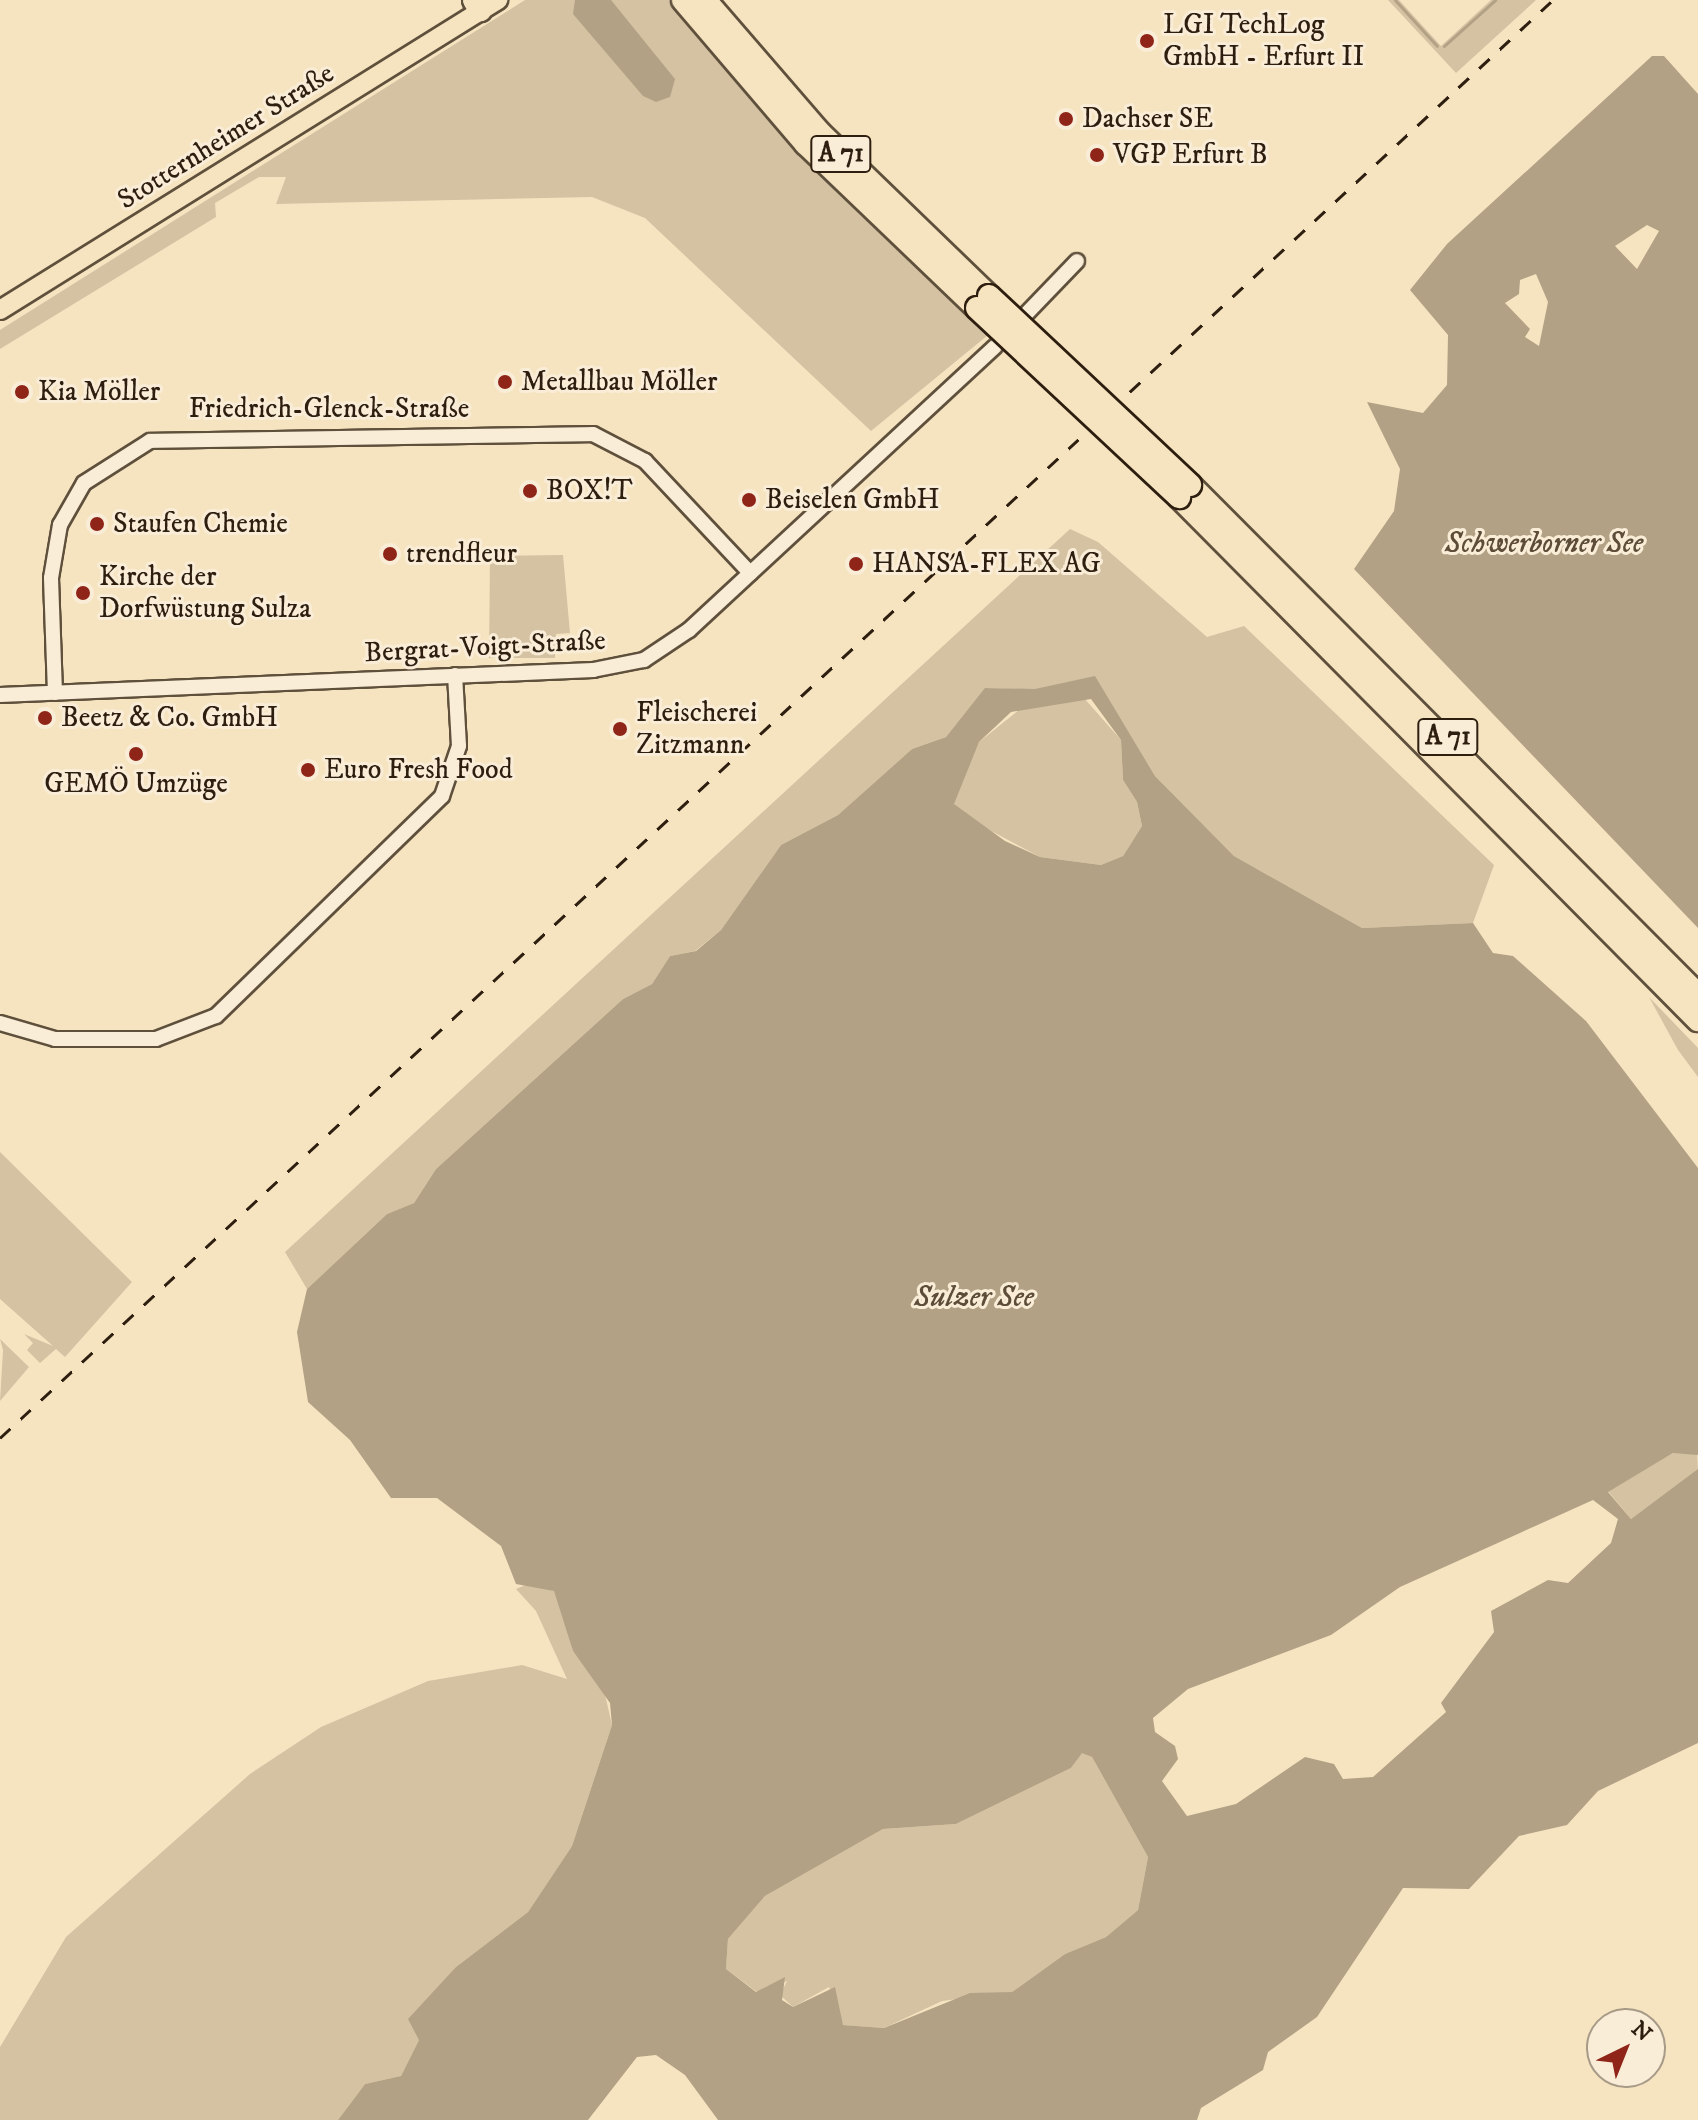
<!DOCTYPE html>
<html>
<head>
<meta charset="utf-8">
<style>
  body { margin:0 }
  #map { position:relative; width:1698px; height:2120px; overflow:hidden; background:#f6e4c1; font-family:"IM FELL DW Pica",serif }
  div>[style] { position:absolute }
  .green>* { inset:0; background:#d4c2a3 }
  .water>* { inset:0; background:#b2a184 }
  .stream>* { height:3px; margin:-1.5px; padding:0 1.5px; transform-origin:1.5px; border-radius:1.5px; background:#b2a184 }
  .roads { filter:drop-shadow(2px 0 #5f503c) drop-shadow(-2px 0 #5f503c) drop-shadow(0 2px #5f503c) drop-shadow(0 -2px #5f503c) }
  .minor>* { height:14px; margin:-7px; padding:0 7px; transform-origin:7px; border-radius:7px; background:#f9edd7 }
  .major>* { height:18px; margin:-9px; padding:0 9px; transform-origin:9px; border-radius:9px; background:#f6e4c1 }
  .highway>* { height:22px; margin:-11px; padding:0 11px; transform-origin:11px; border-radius:11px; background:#f6e4c1 }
  .rail>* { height:3px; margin-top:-1.5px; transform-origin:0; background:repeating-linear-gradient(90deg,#2d1e0f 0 14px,transparent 0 28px) }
  .bridges { filter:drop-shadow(2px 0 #2d1e0f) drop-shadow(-2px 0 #2d1e0f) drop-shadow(0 2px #2d1e0f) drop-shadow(0 -2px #2d1e0f) }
  .highway-bridge>* { height:22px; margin:-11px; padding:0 11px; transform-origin:11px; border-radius:11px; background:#f6e4c1 }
  .dots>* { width:22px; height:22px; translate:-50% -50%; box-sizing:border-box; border:4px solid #f9edd7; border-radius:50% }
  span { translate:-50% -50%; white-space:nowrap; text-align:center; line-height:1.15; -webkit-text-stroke:6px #f9edd7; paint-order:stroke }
  .shield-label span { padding:2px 6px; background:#f9edd7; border:2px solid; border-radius:6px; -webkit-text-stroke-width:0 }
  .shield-label { font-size:26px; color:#2d1e0f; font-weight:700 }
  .poi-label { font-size:28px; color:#2d1e0f }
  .left { translate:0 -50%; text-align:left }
  .street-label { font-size:28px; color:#2d1e0f }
  .water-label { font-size:30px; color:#5c4c38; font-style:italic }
  .north { position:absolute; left:1586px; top:2008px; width:80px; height:80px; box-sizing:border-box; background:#f9edd7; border:2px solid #a79a87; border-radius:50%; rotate:43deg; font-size:22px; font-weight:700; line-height:32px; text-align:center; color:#2d1e0f }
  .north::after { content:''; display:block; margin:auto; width:28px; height:36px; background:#8f2418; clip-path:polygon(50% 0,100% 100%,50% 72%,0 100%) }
</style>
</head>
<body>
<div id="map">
  <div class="green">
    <i style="clip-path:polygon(525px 0,669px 0,800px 152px,988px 335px,871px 431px,645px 218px,592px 197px,276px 204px,286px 177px,259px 177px,215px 203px,216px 217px,0 349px,0 330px)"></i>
    <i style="clip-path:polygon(1388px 0,1399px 0,1441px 46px,1491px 0,1536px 0,1456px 73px)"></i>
    <i style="clip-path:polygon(1070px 529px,1098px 542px,1207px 637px,1244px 626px,1494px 865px,1473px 923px,1362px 928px,1234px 856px,1155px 776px,1095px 677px,1035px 690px,986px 688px,946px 737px,912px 749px,838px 815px,781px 845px,721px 930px,695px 951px,670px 956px,652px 984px,623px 999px,436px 1169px,414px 1203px,387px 1214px,307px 1289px,285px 1252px)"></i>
    <i style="clip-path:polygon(563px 555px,570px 633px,556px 634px,555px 658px,489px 658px,490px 556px)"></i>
    <i style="clip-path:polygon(1084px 698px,1121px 740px,1123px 780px,1137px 802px,1142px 826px,1123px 856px,1101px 865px,1040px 857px,967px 818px,954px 804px,955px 791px,979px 742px,1025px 705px)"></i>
    <i style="clip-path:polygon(1649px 997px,1698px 1048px,1698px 1077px,1678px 1050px)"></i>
    <i style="clip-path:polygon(0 1152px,132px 1282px,65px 1357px,56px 1349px,40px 1363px,27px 1350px,33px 1343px,24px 1334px,53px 1346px,0 1299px)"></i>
    <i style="clip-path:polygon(0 1339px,29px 1367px,0 1401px,3px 1350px)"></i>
    <i style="clip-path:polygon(1697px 1452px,1698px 1470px,1631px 1519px,1608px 1491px,1673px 1453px)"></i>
    <i style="clip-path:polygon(532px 1582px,554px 1591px,564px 1607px,573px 1651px,604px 1690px,612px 1725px,572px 1846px,528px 1912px,456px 1967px,401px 2076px,365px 2084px,338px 2120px,0 2120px,0 2047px,66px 1937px,250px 1774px,321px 1727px,428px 1681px,522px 1665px,567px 1679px,536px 1611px,516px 1589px)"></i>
    <i style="clip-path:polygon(1082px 1752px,1092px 1757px,1148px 1857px,1138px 1910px,1106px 1937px,1065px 1954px,1012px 1992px,942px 2001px,884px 2028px,843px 2025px,829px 1987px,793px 2007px,780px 1995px,787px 1981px,757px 1992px,726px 1969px,728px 1939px,765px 1896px,883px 1829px,956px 1824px,1071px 1768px)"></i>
  </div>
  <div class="water">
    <i style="clip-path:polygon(611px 0,675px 79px,670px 97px,656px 102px,643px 96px,573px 14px,575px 0)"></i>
    <i style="clip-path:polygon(evenodd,1652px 56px,1664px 56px,1698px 94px,1698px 928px,1354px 569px,1394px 511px,1400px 469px,1367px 402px,1423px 413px,1447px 385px,1448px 335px,1410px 290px,1447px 244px,1652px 56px,1647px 225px,1659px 231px,1637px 269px,1615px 246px,1647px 225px,1652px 56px,1536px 274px,1548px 302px,1539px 346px,1525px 337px,1530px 329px,1505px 303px,1519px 294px,1520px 280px,1536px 274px)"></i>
    <i style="clip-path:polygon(evenodd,1095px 676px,1155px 776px,1234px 856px,1362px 928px,1473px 923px,1493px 953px,1513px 956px,1586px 1021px,1698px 1168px,1698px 1455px,1673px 1453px,1608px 1492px,1631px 1519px,1698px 1469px,1698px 1743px,1598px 1791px,1567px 1825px,1519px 1836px,1469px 1889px,1403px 1888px,1317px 2017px,1268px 2052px,1263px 2070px,1201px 2108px,1197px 2120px,718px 2120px,685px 2075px,656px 2055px,637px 2057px,588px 2120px,338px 2120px,365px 2084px,401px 2076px,419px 2040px,408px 2019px,456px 1967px,528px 1912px,572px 1846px,612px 1725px,610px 1703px,573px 1651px,554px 1591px,516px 1584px,501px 1546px,437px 1498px,391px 1498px,350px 1440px,308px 1402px,297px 1332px,307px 1289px,387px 1214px,414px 1203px,436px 1169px,623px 999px,652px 984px,670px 956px,696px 951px,721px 930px,781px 845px,838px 815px,912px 749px,946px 737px,985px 688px,1035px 689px,1095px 676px,1091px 699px,1121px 740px,1123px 780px,1137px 802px,1142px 826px,1123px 856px,1101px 865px,1040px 857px,1005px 841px,954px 804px,979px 742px,1011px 712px,1091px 699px,1095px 676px,1593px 1500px,1618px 1519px,1611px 1543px,1568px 1583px,1548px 1580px,1491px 1611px,1494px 1632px,1441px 1703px,1446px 1712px,1373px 1777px,1343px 1779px,1334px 1764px,1305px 1757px,1236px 1804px,1187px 1816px,1162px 1781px,1178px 1759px,1175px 1746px,1155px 1732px,1153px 1718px,1188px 1689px,1331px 1635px,1400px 1587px,1593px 1500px,1095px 676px,1082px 1753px,1092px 1757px,1148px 1857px,1138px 1910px,1106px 1937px,1065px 1954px,1012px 1992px,970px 1993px,884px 2028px,843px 2025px,835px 1987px,793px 2007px,782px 2000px,785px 1977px,756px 1992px,726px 1969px,728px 1939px,765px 1896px,883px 1829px,956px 1824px,1071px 1768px,1082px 1753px)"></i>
  </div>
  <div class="stream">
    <i style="left:1395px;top:0;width:62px;rotate:47.6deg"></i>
    <i style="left:1444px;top:46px;width:69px;rotate:-42deg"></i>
  </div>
  <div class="roads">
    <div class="minor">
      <i style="left:1027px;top:313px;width:72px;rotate:-46.1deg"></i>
      <i style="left:55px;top:693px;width:115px;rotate:-92deg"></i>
      <i style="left:51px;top:578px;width:54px;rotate:-80.4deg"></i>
      <i style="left:60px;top:525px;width:48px;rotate:-60.3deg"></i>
      <i style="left:84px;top:483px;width:78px;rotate:-32.5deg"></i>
      <i style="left:150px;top:441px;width:443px;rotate:-0.9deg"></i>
      <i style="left:593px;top:434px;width:59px;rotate:27.4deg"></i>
      <i style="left:645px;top:461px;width:154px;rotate:46.8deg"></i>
      <i style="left:0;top:695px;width:594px;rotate:-2.41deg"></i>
      <i style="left:593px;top:670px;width:52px;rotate:-11.1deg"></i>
      <i style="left:644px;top:660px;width:54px;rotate:-33.7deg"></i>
      <i style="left:689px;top:630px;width:417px;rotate:-42.8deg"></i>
      <i style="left:0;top:1023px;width:57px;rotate:16.2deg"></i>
      <i style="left:55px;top:1039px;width:101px"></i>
      <i style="left:156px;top:1039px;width:64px;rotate:-21deg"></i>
      <i style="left:216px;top:1016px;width:315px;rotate:-44.2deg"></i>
      <i style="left:442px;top:796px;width:53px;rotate:-71.2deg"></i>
      <i style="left:459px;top:746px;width:71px;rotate:-93.2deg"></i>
    </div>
    <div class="major">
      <i style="left:0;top:310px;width:587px;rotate:-31.9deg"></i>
    </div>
    <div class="highway">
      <i style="left:474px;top:0;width:12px;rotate:59deg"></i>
      <i style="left:683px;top:0;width:189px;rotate:49.5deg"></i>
      <i style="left:806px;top:144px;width:237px;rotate:43.8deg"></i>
      <i style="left:705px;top:0;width:174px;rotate:49.2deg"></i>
      <i style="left:819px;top:132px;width:236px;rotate:44deg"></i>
      <i style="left:1190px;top:485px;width:720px;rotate:45.11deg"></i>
      <i style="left:1179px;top:497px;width:737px;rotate:45.22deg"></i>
    </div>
  </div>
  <div class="rail">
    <i style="left:0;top:1438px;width:2117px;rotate:-42.8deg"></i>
  </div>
  <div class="bridges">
    <div class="highway-bridge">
      <i style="left:989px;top:296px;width:276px;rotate:43.2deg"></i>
      <i style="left:977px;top:308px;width:277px;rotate:43.1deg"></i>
    </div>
  </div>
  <div class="dots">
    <i style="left:1147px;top:41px;background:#8f2418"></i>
    <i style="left:1066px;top:119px;background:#8f2418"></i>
    <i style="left:1097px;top:155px;background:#8f2418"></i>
    <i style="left:505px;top:382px;background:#8f2418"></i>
    <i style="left:22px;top:392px;background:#8f2418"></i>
    <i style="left:530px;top:491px;background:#8f2418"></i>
    <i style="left:749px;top:500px;background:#8f2418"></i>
    <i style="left:97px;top:524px;background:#8f2418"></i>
    <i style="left:390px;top:554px;background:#8f2418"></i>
    <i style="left:856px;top:564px;background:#8f2418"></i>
    <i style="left:83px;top:593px;background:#8f2418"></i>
    <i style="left:45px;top:718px;background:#8f2418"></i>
    <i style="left:620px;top:729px;background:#8f2418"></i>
    <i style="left:136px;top:754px;background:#8f2418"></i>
    <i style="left:308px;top:770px;background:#8f2418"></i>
  </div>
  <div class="shield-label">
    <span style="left:841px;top:154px">A 71</span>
    <span style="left:1448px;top:737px">A 71</span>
  </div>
  <div class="poi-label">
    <span class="left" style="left:1163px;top:41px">LGI TechLog<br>GmbH - Erfurt II</span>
    <span class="left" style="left:1082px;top:119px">Dachser SE</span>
    <span class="left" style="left:1113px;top:155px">VGP Erfurt B</span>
    <span class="left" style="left:521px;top:382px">Metallbau Möller</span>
    <span class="left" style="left:38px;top:392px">Kia Möller</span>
    <span class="left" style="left:546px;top:491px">BOX!T</span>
    <span class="left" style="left:765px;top:500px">Beiselen GmbH</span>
    <span class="left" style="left:113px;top:524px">Staufen Chemie</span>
    <span class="left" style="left:406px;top:554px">trendfleur</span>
    <span class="left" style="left:872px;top:564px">HANSA-FLEX AG</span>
    <span class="left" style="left:99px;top:593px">Kirche der<br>Dorfwüstung Sulza</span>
    <span class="left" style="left:636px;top:729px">Fleischerei<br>Zitzmann</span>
    <span class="left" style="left:61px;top:718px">Beetz &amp; Co. GmbH</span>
    <span class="left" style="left:324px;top:770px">Euro Fresh Food</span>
    <span style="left:136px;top:784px">GEMÖ Umzüge</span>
  </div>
  <div class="street-label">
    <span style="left:226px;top:137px;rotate:-32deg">Stotternheimer Straße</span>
    <span style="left:329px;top:409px">Friedrich-Glenck-Straße</span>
    <span style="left:485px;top:647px;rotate:-3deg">Bergrat-Voigt-Straße</span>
  </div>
  <div class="water-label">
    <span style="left:1544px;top:544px">Schwerborner See</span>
    <span style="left:974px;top:1298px">Sulzer See</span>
  </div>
  <div class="north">N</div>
</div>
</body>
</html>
